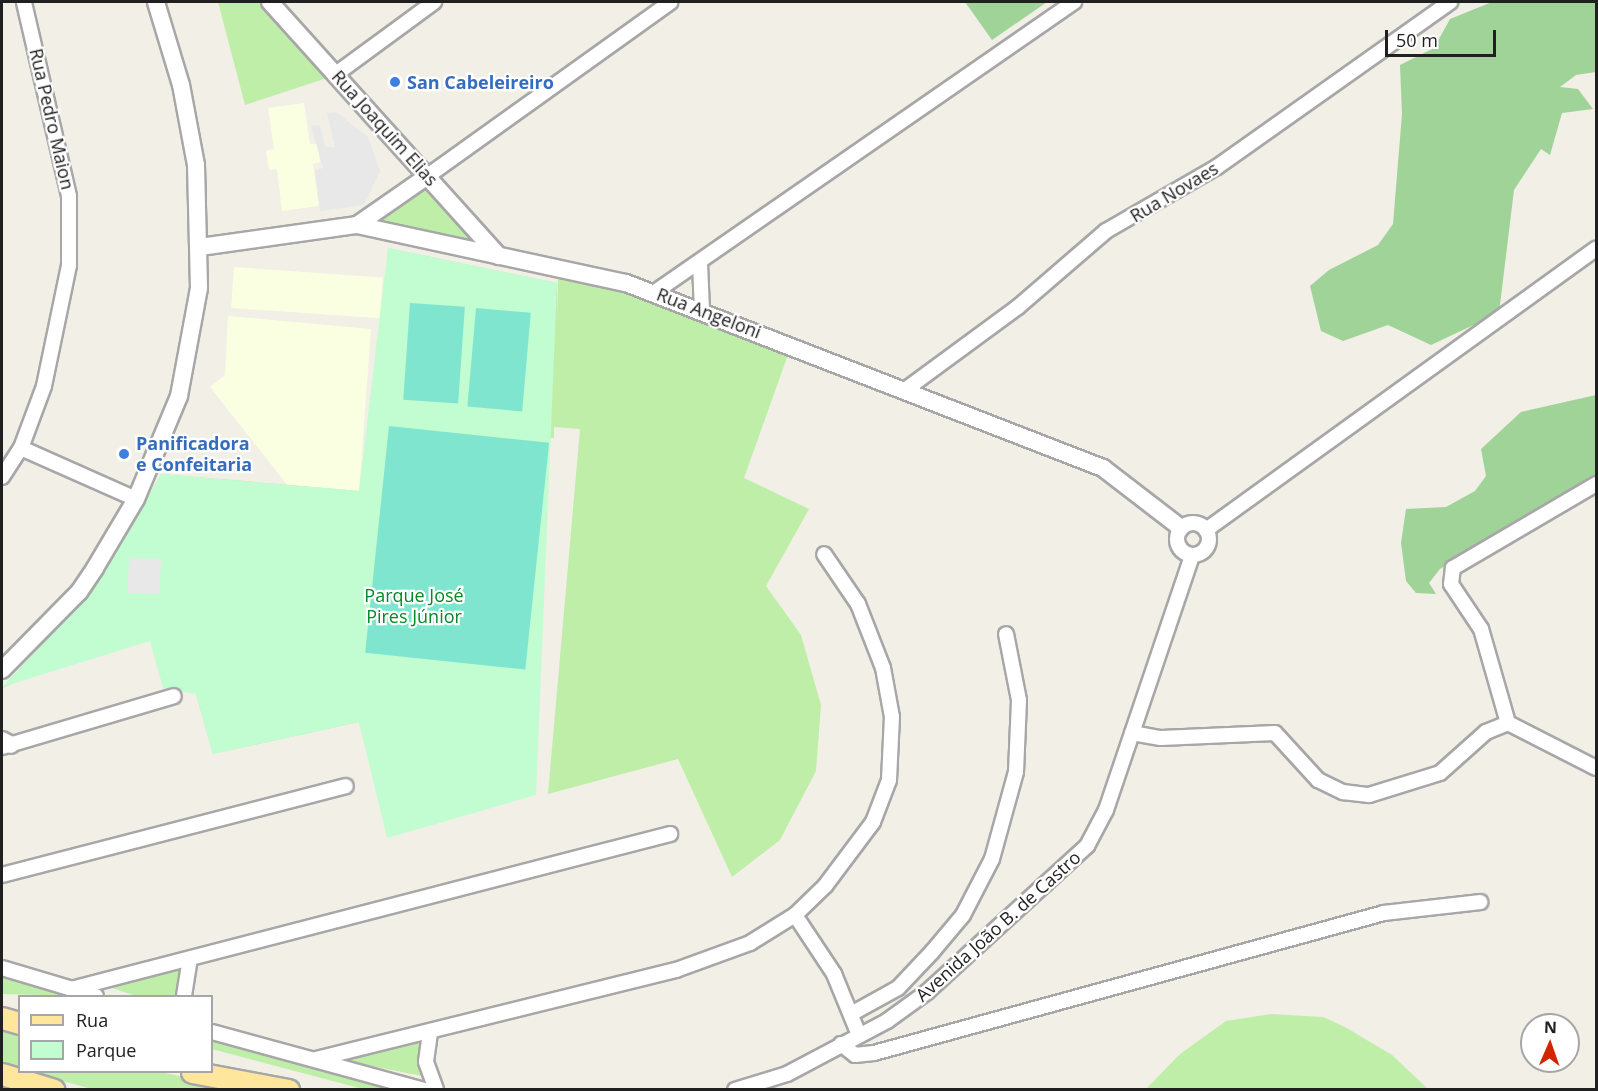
<!DOCTYPE html>
<html>
<head>
<meta charset="utf-8">
<style>
  body { margin:0 }
  #map { position:relative; width:1598px; height:1091px; overflow:hidden; background:#f1efe6; font-family:"Open Sans",sans-serif }
  div>[style] { position:absolute }
  .education>* { inset:0; background:#faffe1; transform-origin:0 0 }
  .grass>* { inset:0; background:#bfeea9 }
  .forest>* { inset:0; background:#9fd398 }
  .park>* { inset:0; background:#c1fdd1 }
  .pitch>* { inset:0; background:#80e5cf; transform-origin:0 0 }
  .parking>* { inset:0; background:#e8e8e8; transform-origin:0 0 }
  .roads { filter:drop-shadow(2px 0 #a7a7a7) drop-shadow(-2px 0 #a7a7a7) drop-shadow(0 2px #a7a7a7) drop-shadow(0 -2px #a7a7a7) }
  .minor>* { height:14px; margin:-7px; padding:0 7px; transform-origin:7px; border-radius:7px; background:#fff }
  .minor>.ring { margin:-7px; padding:0; box-sizing:content-box; background:none; border:14px solid #fff; border-radius:50% }
  .tertiary>* { height:16px; margin:-8px; padding:0 8px; transform-origin:8px; border-radius:8px; background:#fff }
  .primary>* { height:21px; margin:-10.5px; padding:0 10.5px; transform-origin:10.5px; border-radius:10.5px; background:#ffe69d }
  .dots>* { width:16px; height:16px; translate:-50% -50%; box-sizing:border-box; border:3px solid #fff; border-radius:50% }
  span { translate:-50% -50%; white-space:nowrap; text-align:center; line-height:1.15; -webkit-text-stroke:4.5px #fff; paint-order:stroke }
  .shop-label { font-size:18px; color:#366cbe; font-weight:700 }
  .left { translate:0 -50%; text-align:left }
  .street-label { font-size:18px; color:#202020 }
  .park-label { font-size:18px; color:#058827 }
  .frame { position:absolute; inset:0; border:3px solid #202020; pointer-events:none }
  .legend { position:absolute; left:18px; top:995px; width:195px; height:78px; box-sizing:border-box; background:#fff; border:2px solid #a6a6a6; margin:0; padding:8px 10px; list-style:none; font-size:18px; color:#202020 }
  .legend li { display:flex; align-items:center; gap:12px; height:30px }
  .legend b { width:30px; border:2px solid #a6a6a6 }
  .north { position:absolute; left:1520px; top:1013px; width:60px; height:60px; box-sizing:border-box; background:#fff; border:2px solid #a6a6a6; border-radius:50%; rotate:2deg; font-size:16px; font-weight:700; line-height:24px; text-align:center; color:#202020 }
  .north::after { content:''; display:block; margin:auto; width:21px; height:27px; background:#d02500; clip-path:polygon(50% 0,100% 100%,50% 72%,0 100%) }
  .scale { position:absolute; left:1385px; top:30px; width:111px; height:27px; box-sizing:border-box; border:3px solid #202020; border-top:0; padding-left:8px; font-size:18px; line-height:21px; white-space:nowrap; color:#202020; -webkit-text-stroke:4px #fff; paint-order:stroke }
</style>
</head>
<body>
<div id="map">
  <div class="education">
    <i style="clip-path:polygon(304px 103px,310px 144px,318px 144px,320px 162px,313px 164px,319px 206px,282px 211px,277px 169px,269px 170px,266px 151px,274px 149px,268px 108px)"></i>
    <i style="left:234px;top:267px;width:149px;height:41px;rotate:4deg"></i>
    <i style="clip-path:polygon(228px 316px,371px 329px,359px 492px,288px 486px,210px 387px,225px 375px)"></i>
  </div>
  <div class="grass">
    <i style="clip-path:polygon(218px 2px,265px 2px,333px 76px,245px 105px)"></i>
    <i style="clip-path:polygon(428px 181px,488px 249px,366px 223px)"></i>
    <i style="clip-path:polygon(388px 248px,557px 283px,557px 314px,558px 277px,589px 281px,789px 352px,744px 478px,809px 509px,766px 586px,801px 635px,821px 705px,816px 771px,780px 840px,732px 877px,678px 759px,548px 794px,580px 429px,554px 427px,554px 438px,383px 420px,377px 787px,359px 722px,213px 754px,179px 634px,72px 659px,2px 688px,110px 570px,161px 474px,372px 492px)"></i>
    <i style="clip-path:polygon(184px 966px,179px 996px,136px 996px,109px 987px)"></i>
    <i style="clip-path:polygon(2px 975px,79px 996px,2px 994px)"></i>
    <i style="clip-path:polygon(1271px 1014px,1323px 1017px,1345px 1027px,1392px 1055px,1428px 1089px,1146px 1089px,1180px 1054px,1226px 1021px)"></i>
    <i style="clip-path:polygon(2px 1026px,19px 1031px,19px 1069px,2px 1064px)"></i>
    <i style="clip-path:polygon(212px 1034px,411px 1089px,363px 1089px,212px 1049px)"></i>
    <i style="clip-path:polygon(424px 1039px,422px 1076px,331px 1058px)"></i>
    <i style="clip-path:polygon(29px 1072px,161px 1072px,239px 1089px,92px 1089px)"></i>
  </div>
  <div class="forest">
    <i style="clip-path:polygon(965px 2px,1047px 2px,992px 40px)"></i>
    <i style="clip-path:polygon(1492px 2px,1596px 2px,1596px 72px,1576px 75px,1560px 87px,1578px 89px,1593px 109px,1562px 113px,1550px 155px,1541px 149px,1514px 190px,1499px 313px,1431px 345px,1388px 325px,1343px 341px,1321px 331px,1310px 286px,1329px 270px,1378px 245px,1393px 224px,1402px 114px,1400px 65px,1434px 48px,1450px 19px)"></i>
    <i style="clip-path:polygon(1596px 395px,1596px 476px,1440px 569px,1429px 583px,1436px 594px,1416px 593px,1406px 581px,1401px 543px,1406px 509px,1446px 507px,1475px 491px,1486px 476px,1481px 449px,1521px 412px)"></i>
  </div>
  <div class="park">
    <i style="clip-path:polygon(388px 248px,557px 283px,536px 795px,387px 838px,359px 722px,213px 754px,196px 694px,163px 688px,150px 641px,2px 687px,93px 592px,161px 474px,359px 491px)"></i>
  </div>
  <div class="pitch">
    <i style="left:410px;top:303px;width:55px;height:97px;rotate:4deg"></i>
    <i style="left:476px;top:308px;width:55px;height:99px;rotate:5deg"></i>
    <i style="left:389px;top:426px;width:161px;height:228px;rotate:6deg"></i>
  </div>
  <div class="parking">
    <i style="clip-path:polygon(336px 112px,368px 137px,380px 171px,364px 205px,320px 211px,315px 170px,323px 168px,311px 126px,320px 125px,325px 147px,335px 147px,327px 113px)"></i>
    <i style="left:129px;top:558px;width:32px;height:35px;rotate:2deg"></i>
  </div>
  <div class="roads">
    <div class="minor">
      <i style="left:336px;top:74px;width:122px;rotate:-36.3deg"></i>
      <i style="left:429px;top:175px;width:297px;rotate:-35.6deg"></i>
      <i style="left:700px;top:263px;width:47px;rotate:87.6deg"></i>
      <i style="left:655px;top:292px;width:510px;rotate:-34.69deg"></i>
      <i style="left:905px;top:390px;width:140px;rotate:-36.3deg"></i>
      <i style="left:1018px;top:307px;width:116px;rotate:-40.8deg"></i>
      <i style="left:1106px;top:231px;width:128px;rotate:-30deg"></i>
      <i style="left:1217px;top:167px;width:286px;rotate:-35.3deg"></i>
      <i style="left:21px;top:448px;width:126px;rotate:23.9deg"></i>
      <i style="left:2px;top:477px;width:35px;rotate:-57deg"></i>
      <i style="left:21px;top:448px;width:66px;rotate:-69.6deg"></i>
      <i style="left:44px;top:386px;width:124px;rotate:-78.3deg"></i>
      <i style="left:69px;top:265px;width:69px;rotate:-90deg"></i>
      <i style="left:69px;top:196px;width:199px;rotate:-103.1deg"></i>
      <i class="ring" style="left:1177px;top:523px;width:18px;height:18px"></i>
      <i style="left:1206px;top:530px;width:481px;rotate:-35.8deg"></i>
      <i style="left:1508px;top:723px;width:98px;rotate:-106deg"></i>
      <i style="left:1481px;top:629px;width:54px;rotate:-123.7deg"></i>
      <i style="left:1451px;top:584px;width:16px;rotate:-83deg"></i>
      <i style="left:1453px;top:568px;width:166px;rotate:-30.4deg"></i>
      <i style="left:1132px;top:733px;width:29px;rotate:10deg"></i>
      <i style="left:1161px;top:738px;width:114px;rotate:-2.5deg"></i>
      <i style="left:1275px;top:733px;width:64px;rotate:47.5deg"></i>
      <i style="left:1318px;top:780px;width:28px;rotate:26deg"></i>
      <i style="left:1343px;top:792px;width:26px;rotate:7deg"></i>
      <i style="left:1369px;top:795px;width:74px;rotate:-17.2deg"></i>
      <i style="left:1440px;top:773px;width:62px;rotate:-41.7deg"></i>
      <i style="left:1486px;top:732px;width:24px;rotate:-22deg"></i>
      <i style="left:1508px;top:723px;width:99px;rotate:27.1deg"></i>
      <i style="left:2px;top:747px;width:179px;rotate:-16.5deg"></i>
      <i style="left:2px;top:875px;width:355px;rotate:-14.5deg"></i>
      <i style="left:795px;top:915px;width:71px;rotate:56.5deg"></i>
      <i style="left:834px;top:974px;width:66px;rotate:67.7deg"></i>
      <i style="left:2px;top:968px;width:98px;rotate:16.6deg"></i>
      <i style="left:71px;top:989px;width:619px;rotate:-14.51deg"></i>
      <i style="left:184px;top:996px;width:36px;rotate:-81deg"></i>
      <i style="left:851px;top:1014px;width:54px;rotate:-29deg"></i>
      <i style="left:898px;top:988px;width:50px;rotate:-46.6deg"></i>
      <i style="left:932px;top:952px;width:48px;rotate:-50deg"></i>
      <i style="left:963px;top:915px;width:63px;rotate:-62.6deg"></i>
      <i style="left:992px;top:859px;width:90px;rotate:-74.6deg"></i>
      <i style="left:1016px;top:772px;width:72px;rotate:-87.6deg"></i>
      <i style="left:1019px;top:700px;width:67px;rotate:-101.1deg"></i>
      <i style="left:212px;top:1032px;width:220px;rotate:15.3deg"></i>
      <i style="left:430px;top:1033px;width:29px;rotate:98deg"></i>
      <i style="left:426px;top:1062px;width:30px;rotate:70deg"></i>
      <i style="left:841px;top:1044px;width:18px;rotate:38deg"></i>
      <i style="left:855px;top:1055px;width:19px;rotate:-6deg"></i>
      <i style="left:874px;top:1053px;width:529px;rotate:-15.35deg"></i>
      <i style="left:1384px;top:913px;width:97px;rotate:-6.5deg"></i>
      <i style="left:316px;top:1059px;width:371px;rotate:-13.9deg"></i>
      <i style="left:676px;top:970px;width:79px;rotate:-20deg"></i>
      <i style="left:750px;top:943px;width:53px;rotate:-31.9deg"></i>
      <i style="left:795px;top:915px;width:42px;rotate:-44deg"></i>
      <i style="left:825px;top:886px;width:80px;rotate:-53.1deg"></i>
      <i style="left:873px;top:822px;width:45px;rotate:-69.1deg"></i>
      <i style="left:889px;top:780px;width:63px;rotate:-87.3deg"></i>
      <i style="left:892px;top:717px;width:50px;rotate:-100.4deg"></i>
      <i style="left:883px;top:668px;width:69px;rotate:-111.3deg"></i>
      <i style="left:858px;top:604px;width:60px;rotate:-124.2deg"></i>
      <i style="left:735px;top:1090px;width:54px;rotate:-17.1deg"></i>
      <i style="left:787px;top:1074px;width:113px;rotate:-27.9deg"></i>
      <i style="left:887px;top:1021px;width:49px;rotate:-35.9deg"></i>
      <i style="left:927px;top:992px;width:217px;rotate:-42.4deg"></i>
      <i style="left:1087px;top:846px;width:41px;rotate:-62.2deg"></i>
      <i style="left:1106px;top:810px;width:268px;rotate:-71.3deg"></i>
    </div>
    <div class="tertiary">
      <i style="left:270px;top:2px;width:342px;rotate:48deg"></i>
      <i style="left:357px;top:225px;width:88px;rotate:-34.8deg"></i>
      <i style="left:200px;top:247px;width:159px;rotate:-8deg"></i>
      <i style="left:357px;top:225px;width:275px;rotate:12.2deg"></i>
      <i style="left:626px;top:283px;width:512px;rotate:21.2deg"></i>
      <i style="left:1103px;top:468px;width:98px;rotate:37.6deg"></i>
      <i style="left:2px;top:670px;width:110px;rotate:-45.4deg"></i>
      <i style="left:79px;top:592px;width:29px;rotate:-56deg"></i>
      <i style="left:95px;top:568px;width:80px;rotate:-59.3deg"></i>
      <i style="left:136px;top:499px;width:112px;rotate:-67.3deg"></i>
      <i style="left:179px;top:396px;width:110px;rotate:-79.5deg"></i>
      <i style="left:199px;top:288px;width:123px;rotate:-91.4deg"></i>
      <i style="left:196px;top:165px;width:81px;rotate:-100.6deg"></i>
      <i style="left:181px;top:85px;width:87px;rotate:-106.8deg"></i>
      <i style="left:2px;top:740px;width:10px;rotate:29deg"></i>
    </div>
    <div class="primary">
      <i style="left:2px;top:1018px;width:19px;rotate:16deg"></i>
      <i style="left:192px;top:1072px;width:98px;rotate:10.6deg"></i>
      <i style="left:2px;top:1074px;width:54px;rotate:17.1deg"></i>
    </div>
  </div>
  <div class="dots">
    <i style="left:395px;top:82px;background:#3f7fe0"></i>
    <i style="left:124px;top:454px;background:#3f7fe0"></i>
  </div>
  <div class="shop-label">
    <span class="left" style="left:407px;top:82px">San Cabeleireiro</span>
    <span class="left" style="left:136px;top:454px">Panificadora<br>e Confeitaria</span>
  </div>
  <div class="street-label">
    <span style="left:52px;top:119px;rotate:77deg">Rua Pedro Maion</span>
    <span style="left:385px;top:128px;rotate:48deg">Rua Joaquim Elias</span>
    <span style="left:1174px;top:192px;rotate:-31deg">Rua Novaes</span>
    <span style="left:709px;top:313px;rotate:21deg">Rua Angeloni</span>
    <span style="left:998px;top:926px;rotate:-42deg">Avenida João B. de Castro</span>
  </div>
  <div class="park-label">
    <span style="left:414px;top:606px">Parque José<br>Pires Júnior</span>
  </div>
  <div class="frame"></div>
  <ul class="legend">
  <li><b style="height:8px;background:#ffe69d"></b>Rua</li>
  <li><b style="height:16px;background:#c1fdd1"></b>Parque</li>
  </ul>
  <div class="north">N</div>
  <div class="scale">50 m</div>
</div>
</body>
</html>
